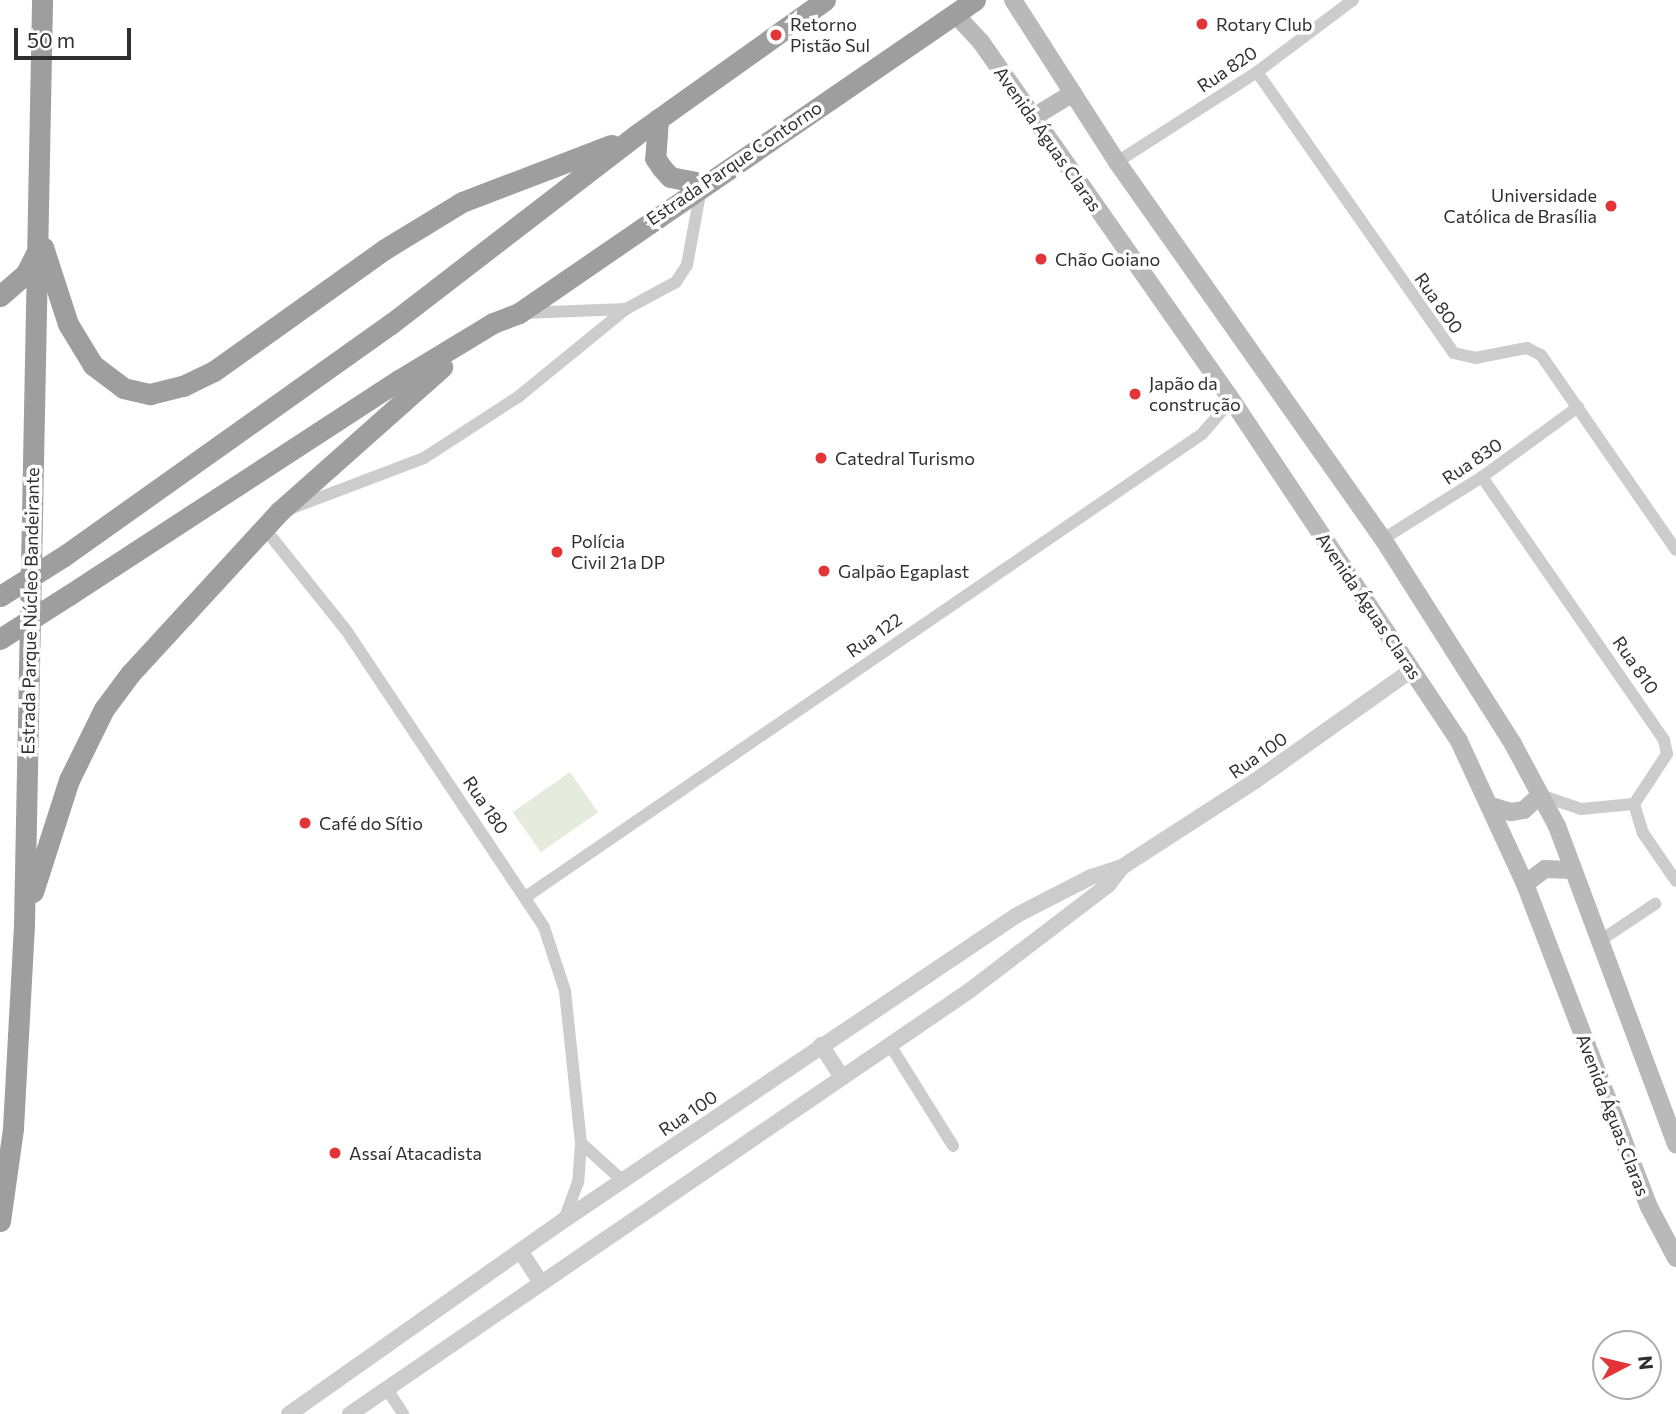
<!DOCTYPE html>
<html>
<head>
<meta charset="utf-8">
<style>
  body { margin:0 }
  #map { position:relative; width:1676px; height:1414px; overflow:hidden; background:#fff; font-family:Commissioner,sans-serif }
  div>[style] { position:absolute }
  .green>* { inset:0; background:#e5ecde; transform-origin:0 0 }
  .minor>* { height:12px; margin:-6px; padding:0 6px; transform-origin:6px; border-radius:6px; background:#ccc }
  .tertiary>* { height:16px; margin:-8px; padding:0 8px; transform-origin:8px; border-radius:8px; background:#ccc }
  .secondary>* { height:18px; margin:-9px; padding:0 9px; transform-origin:9px; border-radius:9px; background:#b9b9b9 }
  .trunk>* { height:21px; margin:-10.5px; padding:0 10.5px; transform-origin:10.5px; border-radius:10.5px; background:#9e9e9e }
  .trunk-bridge>* { height:21px; margin:-10.5px; padding:0 10.5px; transform-origin:10.5px; border-radius:10.5px; background:#9e9e9e }
  .dots>* { width:19px; height:19px; translate:-50% -50%; box-sizing:border-box; border:4px solid #fff; border-radius:50% }
  span { translate:-50% -50%; white-space:nowrap; text-align:center; line-height:1.15; -webkit-text-stroke:7px #fff; paint-order:stroke }
  .poi-label { font-size:18px; color:#2f2f2f }
  .left { translate:0 -50%; text-align:left }
  .right { translate:-100% -50%; text-align:right }
  .street-label { font-size:18px; color:#2f2f2f }
  .north { position:absolute; left:1592px; top:1330px; width:70px; height:70px; box-sizing:border-box; background:#fff; border:2px solid #acacac; border-radius:50%; rotate:83deg; font-size:19px; font-weight:700; line-height:28px; text-align:center; color:#2f2f2f }
  .north::after { content:''; display:block; margin:auto; width:24px; height:32px; background:#e33538; clip-path:polygon(50% 0,100% 100%,50% 72%,0 100%) }
  .scale { position:absolute; left:14px; top:28px; width:117px; height:32px; box-sizing:border-box; border:4px solid #2f2f2f; border-top:0; padding-left:9px; font-size:21px; line-height:24px; white-space:nowrap; color:#2f2f2f; -webkit-text-stroke:5px #fff; paint-order:stroke }
</style>
</head>
<body>
<div id="map">
  <div class="green">
    <i style="left:570px;top:772px;width:49px;height:70px;rotate:55deg"></i>
  </div>
  <div class="minor">
    <i style="left:1257px;top:72px;width:343px;rotate:55deg"></i>
    <i style="left:1454px;top:353px;width:22px;rotate:13deg"></i>
    <i style="left:1475px;top:358px;width:53px;rotate:-10.9deg"></i>
    <i style="left:1527px;top:348px;width:16px;rotate:27deg"></i>
    <i style="left:1541px;top:355px;width:237px;rotate:55.3deg"></i>
    <i style="left:1117px;top:162px;width:166px;rotate:-32.7deg"></i>
    <i style="left:1257px;top:72px;width:120px;rotate:-36.9deg"></i>
    <i style="left:523px;top:313px;width:103px;rotate:-2.2deg"></i>
    <i style="left:1482px;top:477px;width:320px;rotate:55.3deg"></i>
    <i style="left:1664px;top:740px;width:14px;rotate:78deg"></i>
    <i style="left:1667px;top:754px;width:60px;rotate:123.4deg"></i>
    <i style="left:1634px;top:804px;width:30px;rotate:73deg"></i>
    <i style="left:1643px;top:833px;width:58px;rotate:55.5deg"></i>
    <i style="left:287px;top:510px;width:147px;rotate:-20.8deg"></i>
    <i style="left:424px;top:458px;width:112px;rotate:-33deg"></i>
    <i style="left:518px;top:397px;width:139px;rotate:-39.2deg"></i>
    <i style="left:626px;top:309px;width:57px;rotate:-28.4deg"></i>
    <i style="left:676px;top:282px;width:20px;rotate:-57deg"></i>
    <i style="left:687px;top:265px;width:77px;rotate:-79.6deg"></i>
    <i style="left:265px;top:529px;width:129px;rotate:51.3deg"></i>
    <i style="left:346px;top:630px;width:357px;rotate:56.3deg"></i>
    <i style="left:544px;top:927px;width:67px;rotate:71.8deg"></i>
    <i style="left:565px;top:991px;width:153px;rotate:84deg"></i>
    <i style="left:581px;top:1143px;width:39px;rotate:94deg"></i>
    <i style="left:578px;top:1182px;width:40px;rotate:110.2deg"></i>
    <i style="left:1383px;top:539px;width:117px;rotate:-32.1deg"></i>
    <i style="left:1482px;top:477px;width:119px;rotate:-36.1deg"></i>
    <i style="left:1540px;top:795px;width:43px;rotate:18.9deg"></i>
    <i style="left:1581px;top:809px;width:53px;rotate:-5.4deg"></i>
    <i style="left:527px;top:896px;width:818px;rotate:-34.39deg"></i>
    <i style="left:1202px;top:434px;width:33px;rotate:-49deg"></i>
    <i style="left:1224px;top:409px;width:16px;rotate:-79deg"></i>
    <i style="left:1598px;top:942px;width:69px;rotate:-33.7deg"></i>
    <i style="left:890px;top:1045px;width:119px;rotate:58deg"></i>
    <i style="left:581px;top:1143px;width:57px;rotate:42.1deg"></i>
    <i style="left:387px;top:1389px;width:30px;rotate:57deg"></i>
  </div>
  <div class="tertiary">
    <i style="left:821px;top:1045px;width:38px;rotate:57deg"></i>
    <i style="left:521px;top:1252px;width:37px;rotate:57deg"></i>
    <i style="left:289px;top:1414px;width:337px;rotate:-35.2deg"></i>
    <i style="left:564px;top:1220px;width:546px;rotate:-33.95deg"></i>
    <i style="left:1017px;top:915px;width:83px;rotate:-27.2deg"></i>
    <i style="left:1091px;top:877px;width:33px;rotate:-18deg"></i>
    <i style="left:350px;top:1414px;width:750px;rotate:-34.35deg"></i>
    <i style="left:969px;top:991px;width:175px;rotate:-37.3deg"></i>
    <i style="left:1108px;top:885px;width:23px;rotate:-52deg"></i>
    <i style="left:1122px;top:867px;width:158px;rotate:-32.9deg"></i>
    <i style="left:1255px;top:781px;width:192px;rotate:-35.3deg"></i>
  </div>
  <div class="secondary">
    <i style="left:1013px;top:0;width:193px;rotate:57.3deg"></i>
    <i style="left:1117px;top:162px;width:461px;rotate:54.8deg"></i>
    <i style="left:1383px;top:539px;width:243px;rotate:57.6deg"></i>
    <i style="left:1513px;top:744px;width:93px;rotate:61.8deg"></i>
    <i style="left:1557px;top:826px;width:340px;rotate:69.5deg"></i>
    <i style="left:955px;top:14px;width:38px;rotate:47deg"></i>
    <i style="left:981px;top:42px;width:429px;rotate:55deg"></i>
    <i style="left:1227px;top:393px;width:418px;rotate:56.3deg"></i>
    <i style="left:1459px;top:741px;width:157px;rotate:65.2deg"></i>
    <i style="left:1525px;top:884px;width:346px;rotate:69deg"></i>
    <i style="left:1649px;top:1207px;width:58px;rotate:62.1deg"></i>
    <i style="left:1032px;top:118px;width:48px;rotate:-31.4deg"></i>
    <i style="left:1492px;top:806px;width:20px;rotate:18deg"></i>
    <i style="left:1511px;top:812px;width:13px;rotate:-9deg"></i>
    <i style="left:1524px;top:810px;width:22px;rotate:-43deg"></i>
    <i style="left:1525px;top:884px;width:25px;rotate:-37deg"></i>
    <i style="left:1545px;top:869px;width:26px;rotate:2deg"></i>
  </div>
  <div class="trunk">
    <i style="left:658px;top:119px;width:39px;rotate:94deg"></i>
    <i style="left:655px;top:158px;width:12px;rotate:55deg"></i>
    <i style="left:662px;top:168px;width:12px;rotate:48deg"></i>
    <i style="left:670px;top:177px;width:33px;rotate:11deg"></i>
    <i style="left:43px;top:247px;width:81px;rotate:72deg"></i>
    <i style="left:68px;top:324px;width:48px;rotate:58.6deg"></i>
    <i style="left:93px;top:365px;width:38px;rotate:37deg"></i>
    <i style="left:123px;top:388px;width:28px;rotate:13deg"></i>
    <i style="left:150px;top:394px;width:34px;rotate:-14deg"></i>
    <i style="left:183px;top:386px;width:34px;rotate:-26deg"></i>
    <i style="left:214px;top:371px;width:210px;rotate:-35.5deg"></i>
    <i style="left:385px;top:249px;width:90px;rotate:-31.4deg"></i>
    <i style="left:462px;top:202px;width:160px;rotate:-20.9deg"></i>
    <i style="left:0;top:296px;width:35px;rotate:-41deg"></i>
    <i style="left:26px;top:273px;width:22px;rotate:-63deg"></i>
    <i style="left:64px;top:556px;width:402px;rotate:-35.4deg"></i>
    <i style="left:392px;top:323px;width:308px;rotate:-37.6deg"></i>
    <i style="left:636px;top:135px;width:232px;rotate:-35.5deg"></i>
    <i style="left:69px;top:595px;width:394px;rotate:-33.1deg"></i>
    <i style="left:399px;top:380px;width:110px;rotate:-31.2deg"></i>
    <i style="left:493px;top:323px;width:28px;rotate:-21deg"></i>
    <i style="left:519px;top:313px;width:553px;rotate:-34.47deg"></i>
    <i style="left:33px;top:892px;width:118px;rotate:-72.2deg"></i>
    <i style="left:69px;top:780px;width:79px;rotate:-63.8deg"></i>
    <i style="left:104px;top:709px;width:44px;rotate:-53.4deg"></i>
    <i style="left:130px;top:674px;width:222px;rotate:-47.4deg"></i>
    <i style="left:280px;top:511px;width:217px;rotate:-41.6deg"></i>
    <i style="left:0;top:1221px;width:94px;rotate:-82deg"></i>
    <i style="left:13px;top:1128px;width:204px;rotate:-86.9deg"></i>
    <i style="left:24px;top:924px;width:924px;rotate:-88.88deg"></i>
  </div>
  <div class="trunk-bridge">
    <i style="left:0;top:596px;width:75px;rotate:-32deg"></i>
    <i style="left:0;top:639px;width:82px;rotate:-32.5deg"></i>
  </div>
  <div class="dots">
    <i style="left:1202px;top:24px;background:#e33538"></i>
    <i style="left:776px;top:35px;background:#e33538"></i>
    <i style="left:1611px;top:206px;background:#e33538"></i>
    <i style="left:1041px;top:259px;background:#e33538"></i>
    <i style="left:1135px;top:394px;background:#e33538"></i>
    <i style="left:821px;top:458px;background:#e33538"></i>
    <i style="left:557px;top:552px;background:#e33538"></i>
    <i style="left:824px;top:571px;background:#e33538"></i>
    <i style="left:305px;top:823px;background:#e33538"></i>
    <i style="left:335px;top:1153px;background:#e33538"></i>
  </div>
  <div class="poi-label">
    <span class="left" style="left:1216px;top:24px">Rotary Club</span>
    <span class="left" style="left:790px;top:35px">Retorno<br>Pistão Sul</span>
    <span class="right" style="left:1597px;top:206px">Universidade<br>Católica de Brasília</span>
    <span class="left" style="left:1055px;top:259px">Chão Goiano</span>
    <span class="left" style="left:1149px;top:394px">Japão da<br>construção</span>
    <span class="left" style="left:835px;top:458px">Catedral Turismo</span>
    <span class="left" style="left:571px;top:552px">Polícia<br>Civil 21a DP</span>
    <span class="left" style="left:838px;top:571px">Galpão Egaplast</span>
    <span class="left" style="left:319px;top:823px">Café do Sítio</span>
    <span class="left" style="left:349px;top:1153px">Assaí Atacadista</span>
  </div>
  <div class="street-label">
    <span style="left:1227px;top:69px;rotate:-34deg">Rua 820</span>
    <span style="left:1048px;top:139px;rotate:55deg">Avenida Águas Claras</span>
    <span style="left:734px;top:163px;rotate:-34deg">Estrada Parque Contorno</span>
    <span style="left:1439px;top:303px;rotate:55deg">Rua 800</span>
    <span style="left:1472px;top:461px;rotate:-34deg">Rua 830</span>
    <span style="left:1369px;top:606px;rotate:56deg">Avenida Águas Claras</span>
    <span style="left:30px;top:611px;rotate:-89deg">Estrada Parque Núcleo Bandeirante</span>
    <span style="left:874px;top:635px;rotate:-35deg">Rua 122</span>
    <span style="left:1636px;top:665px;rotate:55deg">Rua 810</span>
    <span style="left:1258px;top:755px;rotate:-35deg">Rua 100</span>
    <span style="left:486px;top:805px;rotate:56deg">Rua 180</span>
    <span style="left:688px;top:1113px;rotate:-34deg">Rua 100</span>
    <span style="left:1613px;top:1115px;rotate:69deg">Avenida Águas Claras</span>
  </div>
  <div class="north">N</div>
  <div class="scale">50 m</div>
</div>
</body>
</html>
